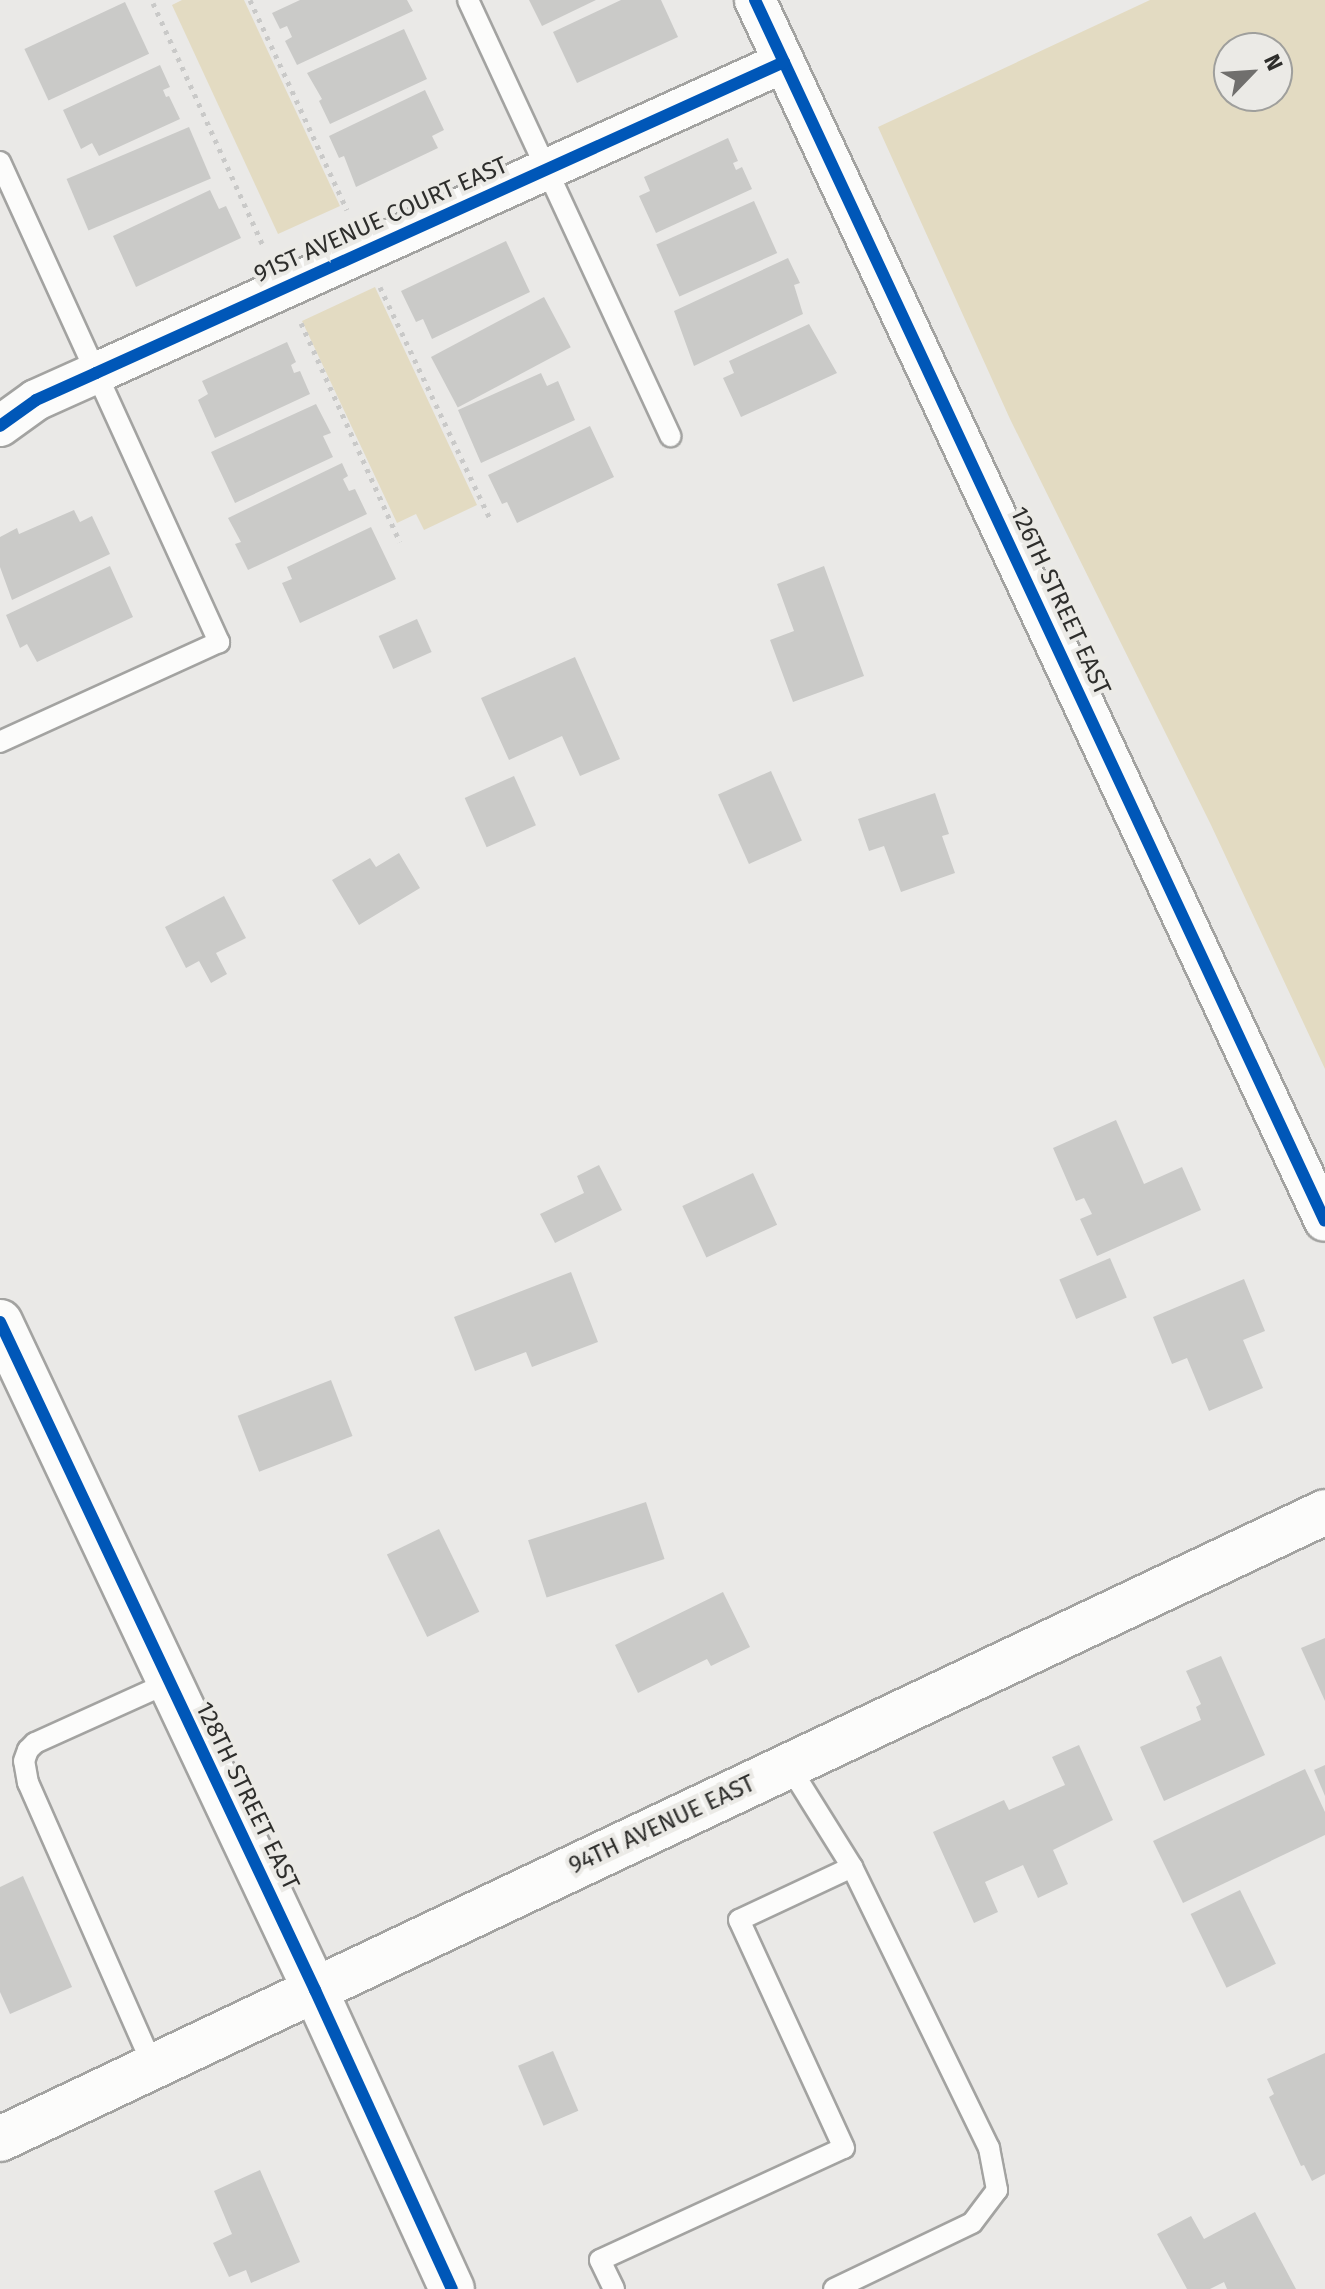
<!DOCTYPE html>
<html>
<head>
<meta charset="utf-8">
<style>
  body { margin:0 }
  #map { position:relative; width:1325px; height:2289px; overflow:hidden; background:#eae9e7; font-family:"Fira Sans",sans-serif }
  div>[style] { position:absolute }
  .green>* { inset:0; background:#e3dbc2 }
  .building>* { inset:0; background:#cacac8; transform-origin:0 0 }
  .path>* { height:5px; margin-top:-2.5px; transform-origin:0; background:repeating-linear-gradient(90deg,#c9c9c8 0 4px,transparent 0 10px) }
  .roads { filter:drop-shadow(2px 0 #a3a3a1) drop-shadow(-2px 0 #a3a3a1) drop-shadow(0 2px #a3a3a1) drop-shadow(0 -2px #a3a3a1) }
  .service>* { height:20px; margin:-10px; padding:0 10px; transform-origin:10px; border-radius:10px; background:#fcfcfb }
  .minor>* { height:40px; margin:-20px; padding:0 20px; transform-origin:20px; border-radius:20px; background:#fcfcfb }
  .tertiary>* { height:44px; margin:-22px; padding:0 22px; transform-origin:22px; border-radius:22px; background:#fcfcfb }
  .secondary>* { height:44px; margin:-22px; padding:0 22px; transform-origin:22px; border-radius:22px; background:#fcfcfb }
  .cycleway>* { height:12px; margin:-6px; padding:0 6px; transform-origin:6px; border-radius:6px; background:#0057b8 }
  span { translate:-50% -50%; white-space:nowrap; text-align:center; line-height:1.15; -webkit-text-stroke:8px #ebeae6; paint-order:stroke }
  .street-label { font-size:24px; color:#2e2e2c }
  .north { position:absolute; left:1213px; top:32px; width:80px; height:80px; box-sizing:border-box; background:#ebeae6; border:2px solid #9f9f9c; border-radius:50%; rotate:65deg; font-size:22px; font-weight:700; line-height:32px; text-align:center; color:#2e2e2c }
  .north::after { content:''; display:block; margin:auto; width:28px; height:36px; background:#706f6d; clip-path:polygon(50% 0,100% 100%,50% 72%,0 100%) }
</style>
</head>
<body>
<div id="map">
  <div class="green">
    <i style="clip-path:polygon(182px 0,244px 0,340px 206px,278px 234px,172px 5px)"></i>
    <i style="clip-path:polygon(evenodd,1150px 0,1325px 0,1325px 1069px,1211px 825px,1010px 419px,878px 127px,1150px 0,1229px 48px,1277px 48px,1277px 96px,1229px 96px,1229px 48px)"></i>
    <i style="clip-path:polygon(375px 287px,477px 505px,424px 530px,416px 514px,397px 523px,302px 321px)"></i>
  </div>
  <div class="building">
    <i style="clip-path:polygon(300px 0,407px 0,413px 11px,297px 65px,285px 41px,292px 37px,287px 26px,280px 29px,272px 13px)"></i>
    <i style="clip-path:polygon(529px 0,596px 0,542px 26px)"></i>
    <i style="clip-path:polygon(621px 0,661px 0,678px 37px,577px 83px,553px 32px)"></i>
    <i style="left:125px;top:2px;width:57px;height:111px;rotate:65deg"></i>
    <i style="clip-path:polygon(404px 29px,427px 79px,330px 124px,319px 101px,322px 99px,307px 73px)"></i>
    <i style="clip-path:polygon(160px 65px,170px 87px,163px 90px,166px 97px,169px 96px,180px 119px,99px 156px,92px 143px,81px 149px,63px 110px)"></i>
    <i style="clip-path:polygon(425px 90px,444px 130px,432px 136px,438px 148px,356px 187px,344px 156px,339px 158px,329px 136px)"></i>
    <i style="left:189px;top:127px;width:56px;height:133px;rotate:67deg"></i>
    <i style="clip-path:polygon(728px 138px,738px 161px,733px 163px,736px 170px,742px 167px,752px 189px,656px 233px,639px 196px,650px 191px,644px 177px)"></i>
    <i style="clip-path:polygon(210px 190px,219px 209px,226px 206px,241px 238px,136px 287px,113px 236px)"></i>
    <i style="left:754px;top:201px;width:57px;height:107px;rotate:66deg"></i>
    <i style="clip-path:polygon(506px 241px,530px 292px,432px 339px,423px 319px,416px 322px,401px 291px)"></i>
    <i style="clip-path:polygon(788px 258px,800px 283px,794px 285px,803px 314px,694px 366px,674px 311px)"></i>
    <i style="left:544px;top:297px;width:57px;height:128px;rotate:62deg"></i>
    <i style="clip-path:polygon(809px 324px,837px 373px,741px 417px,723px 378px,734px 373px,729px 361px)"></i>
    <i style="clip-path:polygon(287px 342px,296px 362px,291px 365px,294px 373px,300px 371px,310px 394px,215px 438px,198px 400px,208px 394px,202px 381px)"></i>
    <i style="clip-path:polygon(541px 373px,547px 386px,558px 381px,575px 420px,481px 463px,458px 410px)"></i>
    <i style="clip-path:polygon(316px 404px,331px 433px,323px 436px,333px 457px,235px 503px,211px 452px)"></i>
    <i style="clip-path:polygon(590px 426px,614px 477px,517px 523px,507px 502px,502px 504px,488px 475px)"></i>
    <i style="clip-path:polygon(342px 463px,348px 476px,343px 479px,349px 491px,355px 489px,367px 514px,248px 570px,235px 544px,241px 542px,228px 518px)"></i>
    <i style="clip-path:polygon(74px 510px,80px 522px,92px 516px,110px 554px,12px 600px,0 567px,0 537px,17px 528px,19px 534px)"></i>
    <i style="clip-path:polygon(371px 527px,396px 579px,300px 623px,282px 583px,292px 579px,287px 567px)"></i>
    <i style="clip-path:polygon(110px 566px,133px 617px,37px 662px,27px 644px,20px 648px,6px 615px)"></i>
    <i style="clip-path:polygon(824px 566px,864px 676px,793px 702px,770px 640px,794px 631px,777px 584px)"></i>
    <i style="left:417px;top:619px;width:36px;height:42px;rotate:66deg"></i>
    <i style="clip-path:polygon(575px 657px,620px 759px,580px 776px,562px 736px,509px 760px,481px 698px)"></i>
    <i style="left:771px;top:771px;width:76px;height:58px;rotate:66deg"></i>
    <i style="left:514px;top:776px;width:54px;height:54px;rotate:66deg"></i>
    <i style="clip-path:polygon(935px 793px,949px 834px,942px 836px,955px 873px,901px 892px,884px 846px,869px 851px,858px 819px)"></i>
    <i style="clip-path:polygon(399px 853px,420px 888px,359px 925px,332px 880px,370px 858px,376px 867px)"></i>
    <i style="clip-path:polygon(224px 896px,246px 938px,216px 953px,227px 974px,211px 983px,199px 961px,186px 968px,165px 927px)"></i>
    <i style="clip-path:polygon(1116px 1120px,1144px 1184px,1182px 1167px,1201px 1210px,1097px 1256px,1080px 1219px,1092px 1214px,1084px 1198px,1076px 1201px,1053px 1148px)"></i>
    <i style="clip-path:polygon(599px 1165px,622px 1210px,555px 1243px,540px 1214px,584px 1193px,577px 1176px)"></i>
    <i style="left:753px;top:1173px;width:57px;height:78px;rotate:65deg"></i>
    <i style="left:1110px;top:1258px;width:43px;height:55px;rotate:67deg"></i>
    <i style="clip-path:polygon(571px 1272px,598px 1342px,532px 1367px,526px 1352px,475px 1371px,454px 1317px)"></i>
    <i style="clip-path:polygon(1244px 1279px,1265px 1331px,1243px 1340px,1263px 1388px,1209px 1411px,1187px 1358px,1172px 1364px,1153px 1317px)"></i>
    <i style="left:331px;top:1380px;width:60px;height:100px;rotate:69deg"></i>
    <i style="left:646px;top:1502px;width:60px;height:124px;rotate:72deg"></i>
    <i style="left:439px;top:1529px;width:92px;height:58px;rotate:64deg"></i>
    <i style="clip-path:polygon(723px 1592px,750px 1647px,711px 1666px,707px 1659px,638px 1693px,615px 1645px)"></i>
    <i style="clip-path:polygon(1325px 1638px,1325px 1701px,1301px 1648px)"></i>
    <i style="clip-path:polygon(1221px 1656px,1265px 1755px,1164px 1801px,1140px 1747px,1201px 1720px,1196px 1707px,1201px 1704px,1186px 1671px)"></i>
    <i style="clip-path:polygon(1079px 1745px,1113px 1820px,1053px 1850px,1068px 1884px,1038px 1898px,1023px 1865px,985px 1882px,998px 1912px,974px 1923px,933px 1832px,1004px 1800px,1009px 1810px,1065px 1785px,1052px 1757px)"></i>
    <i style="clip-path:polygon(1325px 1765px,1325px 1796px,1314px 1770px)"></i>
    <i style="clip-path:polygon(1305px 1769px,1325px 1812px,1325px 1835px,1183px 1903px,1153px 1841px)"></i>
    <i style="clip-path:polygon(23px 1876px,72px 1987px,10px 2014px,0 1992px,0 1887px)"></i>
    <i style="left:1240px;top:1890px;width:82px;height:55px;rotate:64deg"></i>
    <i style="left:553px;top:2051px;width:65px;height:38px;rotate:67deg"></i>
    <i style="clip-path:polygon(1325px 2053px,1325px 2174px,1312px 2181px,1304px 2165px,1301px 2166px,1269px 2097px,1274px 2094px,1267px 2079px)"></i>
    <i style="clip-path:polygon(260px 2170px,300px 2262px,251px 2283px,246px 2270px,229px 2277px,213px 2243px,232px 2234px,214px 2191px)"></i>
    <i style="clip-path:polygon(1255px 2212px,1296px 2289px,1227px 2289px,1224px 2282px,1210px 2289px,1187px 2289px,1157px 2234px,1191px 2216px,1204px 2239px)"></i>
  </div>
  <div class="path">
    <i style="left:250px;top:0;width:231px;rotate:65.2deg"></i>
    <i style="left:153px;top:3px;width:269px;rotate:65.6deg"></i>
    <i style="left:380px;top:287px;width:257px;rotate:64.6deg"></i>
    <i style="left:301px;top:323px;width:240px;rotate:65.7deg"></i>
  </div>
  <div class="roads">
    <div class="service">
      <i style="left:468px;top:0;width:481px;rotate:65.1deg"></i>
      <i style="left:0;top:162px;width:528px;rotate:65.48deg"></i>
      <i style="left:219px;top:642px;width:241px;rotate:155.5deg"></i>
      <i style="left:789px;top:1766px;width:119px;rotate:58deg"></i>
      <i style="left:852px;top:1867px;width:313px;rotate:64deg"></i>
      <i style="left:989px;top:2148px;width:43px;rotate:79.2deg"></i>
      <i style="left:997px;top:2190px;width:41px;rotate:127.1deg"></i>
      <i style="left:972px;top:2223px;width:153px;rotate:154.4deg"></i>
      <i style="left:153px;top:2066px;width:309px;rotate:-113.8deg"></i>
      <i style="left:28px;top:1783px;width:22px;rotate:-100deg"></i>
      <i style="left:24px;top:1761px;width:12px;rotate:-70deg"></i>
      <i style="left:28px;top:1750px;width:10px;rotate:-45deg"></i>
      <i style="left:35px;top:1743px;width:146px;rotate:-24.3deg"></i>
      <i style="left:614px;top:2289px;width:32px;rotate:-116deg"></i>
      <i style="left:600px;top:2260px;width:268px;rotate:-24.7deg"></i>
      <i style="left:844px;top:2148px;width:251px;rotate:-114.7deg"></i>
      <i style="left:739px;top:1920px;width:125px;rotate:-25.1deg"></i>
    </div>
    <div class="minor">
      <i style="left:755px;top:0;width:1347px;rotate:64.98deg"></i>
      <i style="left:0;top:426px;width:44px;rotate:-35.8deg"></i>
      <i style="left:36px;top:400px;width:66px;rotate:-24.2deg"></i>
      <i style="left:96px;top:373px;width:755px;rotate:-24.32deg"></i>
    </div>
    <div class="tertiary">
      <i style="left:0;top:1322px;width:739px;rotate:64.75deg"></i>
      <i style="left:315px;top:1990px;width:329px;rotate:65.4deg"></i>
    </div>
    <div class="secondary">
      <i style="left:0;top:2139px;width:1466px;rotate:-25.32deg"></i>
    </div>
  </div>
  <div class="cycleway">
    <i style="left:755px;top:0;width:1347px;rotate:64.98deg"></i>
    <i style="left:0;top:426px;width:44px;rotate:-35.8deg"></i>
    <i style="left:36px;top:400px;width:66px;rotate:-24.2deg"></i>
    <i style="left:96px;top:373px;width:755px;rotate:-24.32deg"></i>
    <i style="left:0;top:1322px;width:739px;rotate:64.75deg"></i>
    <i style="left:315px;top:1990px;width:329px;rotate:65.4deg"></i>
  </div>
  <div class="street-label">
    <span style="left:381px;top:220px;rotate:-24deg">91ST AVENUE COURT EAST</span>
    <span style="left:1060px;top:601px;rotate:65deg">126TH STREET EAST</span>
    <span style="left:247px;top:1796px;rotate:64deg">128TH STREET EAST</span>
    <span style="left:662px;top:1825px;rotate:-25deg">94TH AVENUE EAST</span>
  </div>
  <div class="north">N</div>
</div>
</body>
</html>
